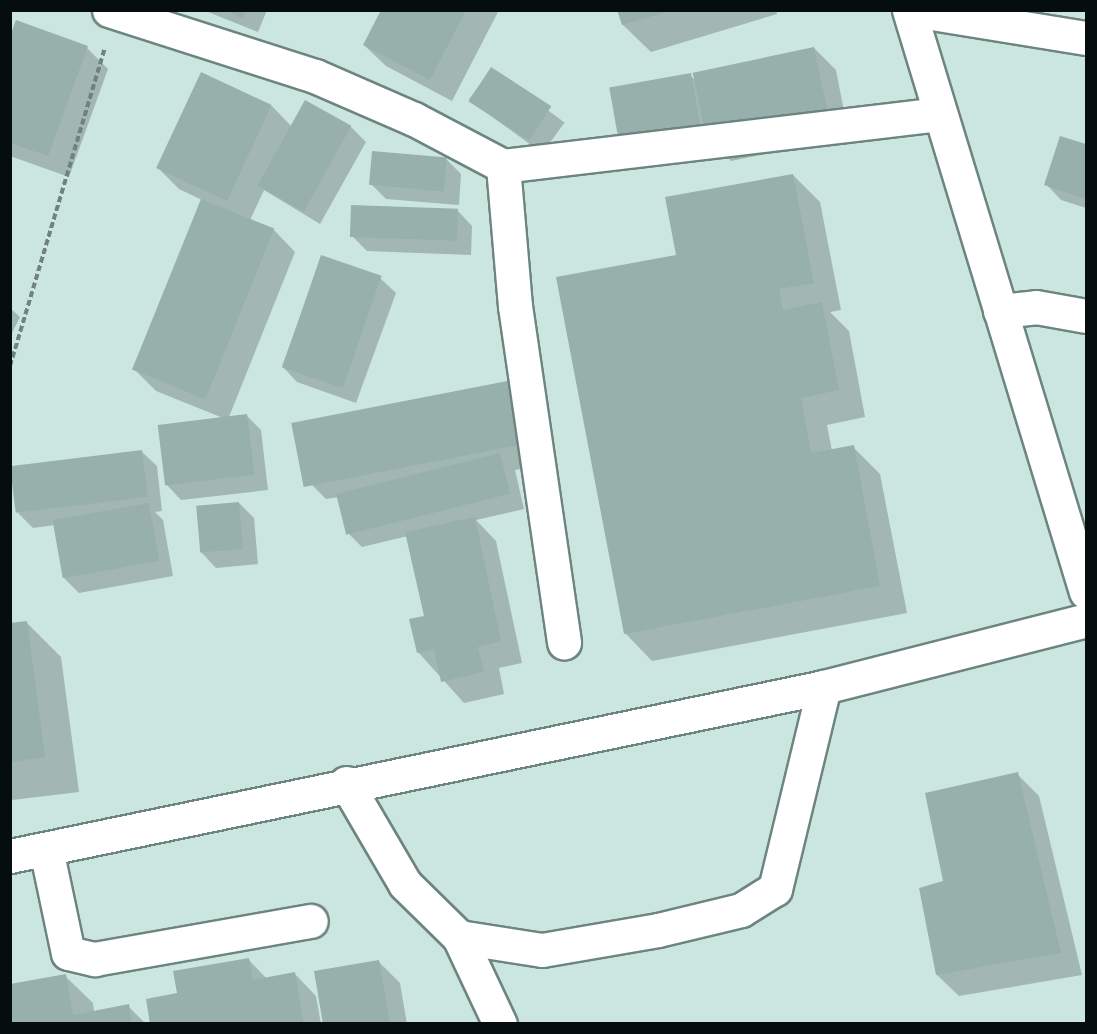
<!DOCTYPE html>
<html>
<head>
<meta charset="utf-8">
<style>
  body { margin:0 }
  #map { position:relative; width:1097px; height:1034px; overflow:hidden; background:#cbe5df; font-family:"Roboto Condensed",sans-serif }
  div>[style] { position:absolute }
  .shadow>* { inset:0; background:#0003; transform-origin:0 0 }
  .building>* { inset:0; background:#97b0ab; transform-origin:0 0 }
  .path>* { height:4px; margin-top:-2px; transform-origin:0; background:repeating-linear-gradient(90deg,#70827e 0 6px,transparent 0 9px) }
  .roads { filter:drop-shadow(2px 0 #6d8580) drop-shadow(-2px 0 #6d8580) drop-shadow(0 2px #6d8580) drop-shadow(0 -2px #6d8580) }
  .minor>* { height:33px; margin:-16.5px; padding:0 16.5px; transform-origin:16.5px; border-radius:16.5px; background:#fff }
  span { translate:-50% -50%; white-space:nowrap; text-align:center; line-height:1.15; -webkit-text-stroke:6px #d8f2ed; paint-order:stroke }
  .frame { position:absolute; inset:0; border:12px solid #060e0d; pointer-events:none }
</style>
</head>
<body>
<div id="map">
  <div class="shadow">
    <i style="clip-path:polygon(203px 10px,267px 10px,258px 32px)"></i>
    <i style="clip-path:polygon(382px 10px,499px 10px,452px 101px,386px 66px,364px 45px)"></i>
    <i style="clip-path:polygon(619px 10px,776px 10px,777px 14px,651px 52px,623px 25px)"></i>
    <i style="clip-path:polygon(10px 40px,87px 48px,108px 69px,69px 177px,10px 156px)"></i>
    <i style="clip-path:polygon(814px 48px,836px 70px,849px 137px,731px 161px,714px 144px,621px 143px,690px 75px,696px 81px)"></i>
    <i style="left:491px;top:69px;width:91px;height:38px;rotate:36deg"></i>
    <i style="clip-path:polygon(306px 102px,351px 127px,366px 142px,320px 224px,264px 190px,250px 220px,274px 230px,295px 252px,229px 417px,246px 415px,261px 430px,268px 490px,181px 500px,166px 484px,223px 418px,156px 391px,134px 369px,202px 200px,179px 189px,158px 168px,272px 106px,292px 127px)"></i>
    <i style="clip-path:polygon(1061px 137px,1086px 146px,1086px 208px,1061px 200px,1046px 184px)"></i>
    <i style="clip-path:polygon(446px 159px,461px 174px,459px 205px,386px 199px,371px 184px)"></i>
    <i style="clip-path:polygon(793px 175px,820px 202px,841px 310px,830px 312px,849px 331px,865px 417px,827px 425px,832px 451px,853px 447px,880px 474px,907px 613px,652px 661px,625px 633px,678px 256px)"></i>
    <i style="clip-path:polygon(457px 210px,472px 226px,471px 255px,367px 251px,352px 236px)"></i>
    <i style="clip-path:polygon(322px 257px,380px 278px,396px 293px,356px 403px,297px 382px,282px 366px)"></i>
    <i style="clip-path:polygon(10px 308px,20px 317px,10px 337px)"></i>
    <i style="clip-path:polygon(518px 381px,551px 464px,515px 470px,524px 509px,476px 520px,496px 541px,522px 663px,499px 668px,504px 694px,464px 703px,418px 652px,426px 617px,408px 536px,362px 547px,347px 532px,339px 497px,326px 499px,304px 477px)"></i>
    <i style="clip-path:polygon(141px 451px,157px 466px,162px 511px,155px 512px,163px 520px,173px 576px,79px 593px,64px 578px,55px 525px,33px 528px,18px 513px)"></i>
    <i style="clip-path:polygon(239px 503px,254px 518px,258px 564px,216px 568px,201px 552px)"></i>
    <i style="clip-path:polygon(27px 623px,61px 657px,79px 792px,12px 800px,10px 625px)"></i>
    <i style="clip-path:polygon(1017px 774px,1039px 796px,1082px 975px,959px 996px,937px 975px,945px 882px)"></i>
    <i style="clip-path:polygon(248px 959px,267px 979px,295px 974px,316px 996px,321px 1024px,151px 1024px,178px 994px)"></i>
    <i style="clip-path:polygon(379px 962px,400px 983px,407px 1024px,325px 1024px)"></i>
    <i style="clip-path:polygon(65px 976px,93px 1003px,94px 1012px,128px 1006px,146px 1024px,10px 1024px)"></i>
  </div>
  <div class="building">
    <i style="clip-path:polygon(224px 10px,246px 10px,243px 18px)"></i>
    <i style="clip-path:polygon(381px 10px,466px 10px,430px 80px,363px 45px)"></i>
    <i style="clip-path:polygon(617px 10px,670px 10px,670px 11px,622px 25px)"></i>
    <i style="clip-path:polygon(16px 20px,88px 46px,48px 156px,10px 143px,10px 36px)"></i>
    <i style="left:814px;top:47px;width:69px;height:124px;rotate:78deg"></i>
    <i style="left:491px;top:67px;width:72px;height:41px;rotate:33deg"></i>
    <i style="left:201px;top:72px;width:78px;height:106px;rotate:25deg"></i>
    <i style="left:691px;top:73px;width:57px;height:83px;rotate:80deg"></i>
    <i style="left:305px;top:100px;width:53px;height:98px;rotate:29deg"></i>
    <i style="clip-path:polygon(1060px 136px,1086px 144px,1086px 199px,1044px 185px)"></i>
    <i style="left:372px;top:151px;width:75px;height:34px;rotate:5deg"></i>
    <i style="clip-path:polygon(793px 174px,814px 283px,779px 289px,783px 310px,822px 302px,839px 390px,801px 398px,811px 453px,854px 445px,880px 586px,624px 634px,556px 277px,676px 255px,665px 197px)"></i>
    <i style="left:201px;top:199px;width:79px;height:184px;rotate:22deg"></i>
    <i style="left:351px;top:205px;width:107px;height:32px;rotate:2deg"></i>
    <i style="left:321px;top:255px;width:64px;height:119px;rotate:19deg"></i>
    <i style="left:518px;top:379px;width:65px;height:231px;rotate:79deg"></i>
    <i style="left:247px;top:414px;width:61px;height:90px;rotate:83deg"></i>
    <i style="left:142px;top:450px;width:47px;height:133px;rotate:83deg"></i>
    <i style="left:500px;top:453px;width:42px;height:169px;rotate:76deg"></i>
    <i style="left:239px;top:502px;width:47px;height:43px;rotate:85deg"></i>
    <i style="left:149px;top:503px;width:59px;height:98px;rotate:80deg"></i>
    <i style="clip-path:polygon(475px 517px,501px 641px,478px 647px,484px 672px,441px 682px,434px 649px,417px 653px,409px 619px,424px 616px,405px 532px)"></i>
    <i style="clip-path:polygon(27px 621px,45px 757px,10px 762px,10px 623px)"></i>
    <i style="clip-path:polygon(1018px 772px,1061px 953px,936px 975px,919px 888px,943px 881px,925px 793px)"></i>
    <i style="clip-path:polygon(249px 958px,253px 980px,295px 972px,304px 1024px,150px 1024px,146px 999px,177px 993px,173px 971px)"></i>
    <i style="clip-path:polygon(379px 960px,390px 1024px,323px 1024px,314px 971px)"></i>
    <i style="clip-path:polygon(66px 974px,73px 1015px,129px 1004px,132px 1024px,10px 1024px,10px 984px)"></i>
  </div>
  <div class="path">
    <i style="left:10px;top:366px;width:332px;rotate:-73.4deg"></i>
  </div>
  <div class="roads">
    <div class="minor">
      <i style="left:109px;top:10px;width:216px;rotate:17.8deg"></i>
      <i style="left:315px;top:76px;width:108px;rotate:23.5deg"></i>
      <i style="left:414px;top:119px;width:101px;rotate:27.8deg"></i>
      <i style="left:503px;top:166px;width:141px;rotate:85.1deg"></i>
      <i style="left:515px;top:306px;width:340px;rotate:81.7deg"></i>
      <i style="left:909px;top:10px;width:608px;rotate:73.08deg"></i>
      <i style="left:913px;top:10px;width:175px;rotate:9.2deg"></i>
      <i style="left:503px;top:166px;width:439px;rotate:-6.8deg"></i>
      <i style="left:1000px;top:311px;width:36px;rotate:-6deg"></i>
      <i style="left:1036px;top:307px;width:51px;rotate:10.2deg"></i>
      <i style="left:346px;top:783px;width:117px;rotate:59.7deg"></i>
      <i style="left:405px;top:884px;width:76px;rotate:44.5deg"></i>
      <i style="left:459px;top:937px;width:84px;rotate:8.9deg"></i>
      <i style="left:542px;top:950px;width:118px;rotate:-9.8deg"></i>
      <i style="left:658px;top:930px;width:85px;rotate:-13.5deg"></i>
      <i style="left:741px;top:910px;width:40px;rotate:-32deg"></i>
      <i style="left:775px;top:889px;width:208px;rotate:-76.4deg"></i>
      <i style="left:46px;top:849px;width:106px;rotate:78.1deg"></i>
      <i style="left:68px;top:953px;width:28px;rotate:13deg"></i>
      <i style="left:95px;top:959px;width:219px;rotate:-10deg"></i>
      <i style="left:10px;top:856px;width:831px;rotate:-11.73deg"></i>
      <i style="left:824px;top:687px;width:270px;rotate:-14.3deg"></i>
      <i style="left:459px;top:937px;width:96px;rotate:64.8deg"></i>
    </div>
  </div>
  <div class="frame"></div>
</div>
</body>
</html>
